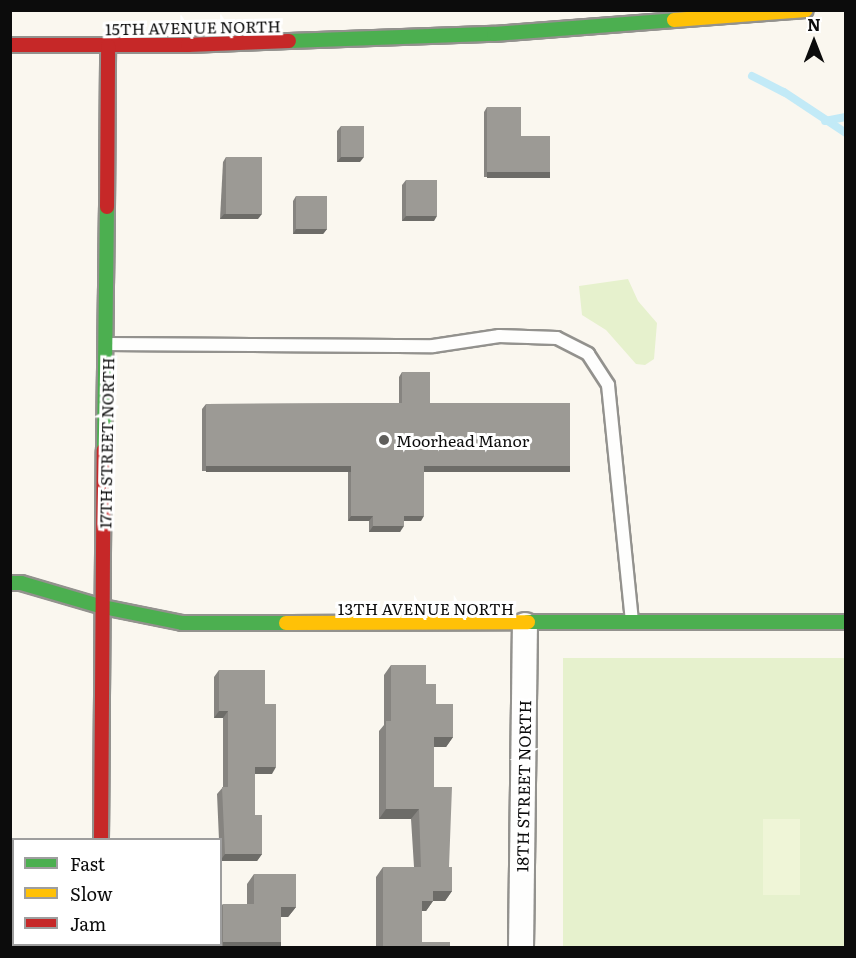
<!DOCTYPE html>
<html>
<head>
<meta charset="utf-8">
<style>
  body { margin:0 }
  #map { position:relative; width:856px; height:958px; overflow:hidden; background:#faf7ef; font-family:Literata,serif }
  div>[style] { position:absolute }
  .green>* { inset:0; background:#e6f1cd; transform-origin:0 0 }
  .pitch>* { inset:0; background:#eff5d7; transform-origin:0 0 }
  .stream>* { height:8px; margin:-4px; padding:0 4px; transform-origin:4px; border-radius:4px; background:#c2eaf7 }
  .roads { filter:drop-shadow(2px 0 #93928e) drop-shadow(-2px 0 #93928e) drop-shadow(0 2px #93928e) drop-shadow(0 -2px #93928e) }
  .lane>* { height:12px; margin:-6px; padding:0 6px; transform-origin:6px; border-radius:6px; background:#fefefd }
  .street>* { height:24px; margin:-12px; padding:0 12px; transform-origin:12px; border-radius:12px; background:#fefefd }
  .fast>* { height:14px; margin:-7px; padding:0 7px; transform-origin:7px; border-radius:7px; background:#4caf50 }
  .slow>* { height:14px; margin:-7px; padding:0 7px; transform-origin:7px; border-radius:7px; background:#ffc107 }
  .jam>* { height:14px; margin:-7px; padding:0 7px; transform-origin:7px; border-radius:7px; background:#c62828 }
  .wall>* { inset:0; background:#868480 }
  .shaded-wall>* { inset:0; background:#6d6c68; transform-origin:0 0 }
  .building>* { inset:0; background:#9c9a95; transform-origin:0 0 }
  .dots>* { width:16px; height:16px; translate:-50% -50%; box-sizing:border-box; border:3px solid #fff; border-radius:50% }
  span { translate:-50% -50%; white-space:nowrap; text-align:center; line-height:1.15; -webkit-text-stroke:6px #fff; paint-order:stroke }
  .street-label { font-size:16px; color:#0c0c0c }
  .poi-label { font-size:16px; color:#0c0c0c }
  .left { translate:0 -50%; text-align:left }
  .frame { position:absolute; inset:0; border:12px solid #0c0c0c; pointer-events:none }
  .legend { position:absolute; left:12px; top:838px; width:210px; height:108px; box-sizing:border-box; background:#fff; border:2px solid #9e9e9e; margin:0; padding:8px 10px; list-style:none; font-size:18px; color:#0c0c0c }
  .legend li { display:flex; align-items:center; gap:12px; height:30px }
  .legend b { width:30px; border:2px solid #9e9e9e }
  .north { position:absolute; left:784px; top:12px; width:60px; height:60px; -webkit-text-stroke:4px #fff; paint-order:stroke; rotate:0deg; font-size:16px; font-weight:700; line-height:24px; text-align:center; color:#0c0c0c }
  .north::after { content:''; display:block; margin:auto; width:21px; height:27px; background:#0c0c0c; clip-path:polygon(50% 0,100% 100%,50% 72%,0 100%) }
</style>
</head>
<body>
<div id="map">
  <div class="green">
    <i style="clip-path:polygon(628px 279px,638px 301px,657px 323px,654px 359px,645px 365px,636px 364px,606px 330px,582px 315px,579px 286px)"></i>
    <i style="left:563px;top:658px;width:282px;height:290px"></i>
  </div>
  <div class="pitch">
    <i style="left:763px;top:819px;width:37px;height:76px"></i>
  </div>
  <div class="stream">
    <i style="left:752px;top:76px;width:36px;rotate:27deg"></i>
    <i style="left:784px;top:92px;width:74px;rotate:33.5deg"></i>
    <i style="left:825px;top:121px;width:21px;rotate:-11deg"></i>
  </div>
  <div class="roads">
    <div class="lane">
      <i style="left:107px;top:344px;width:326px;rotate:0.4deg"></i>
      <i style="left:433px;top:346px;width:67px;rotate:-8.6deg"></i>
      <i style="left:499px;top:336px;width:58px;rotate:2deg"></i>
      <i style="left:557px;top:338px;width:35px;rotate:27deg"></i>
      <i style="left:588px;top:354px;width:37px;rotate:57deg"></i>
      <i style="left:608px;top:385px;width:236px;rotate:84.2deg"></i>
    </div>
    <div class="street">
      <i style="left:100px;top:948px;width:4px;rotate:-90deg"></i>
      <i style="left:521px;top:948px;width:323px;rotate:-89.3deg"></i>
    </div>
    <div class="fast">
      <i style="left:289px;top:41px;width:205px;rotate:-2deg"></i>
      <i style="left:494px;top:34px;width:181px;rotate:-4.4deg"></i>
      <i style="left:104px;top:450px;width:243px;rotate:-89.3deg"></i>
      <i style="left:10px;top:583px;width:11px"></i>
      <i style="left:21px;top:583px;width:85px;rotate:16.3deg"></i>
      <i style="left:103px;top:607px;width:81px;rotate:11.4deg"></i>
      <i style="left:182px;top:623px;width:104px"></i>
      <i style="left:528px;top:622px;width:318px"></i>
    </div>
    <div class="slow">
      <i style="left:674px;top:20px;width:132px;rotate:-4.3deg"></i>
      <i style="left:286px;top:623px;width:242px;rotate:-0.2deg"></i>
    </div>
    <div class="jam">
      <i style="left:10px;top:45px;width:178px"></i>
      <i style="left:188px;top:45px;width:101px;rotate:-2.3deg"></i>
      <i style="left:107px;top:207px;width:161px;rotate:-89.6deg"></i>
      <i style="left:101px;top:840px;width:390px;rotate:-89.6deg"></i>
    </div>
  </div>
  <div class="wall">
    <i style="clip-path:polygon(487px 107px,546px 177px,484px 177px,484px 112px)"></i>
    <i style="clip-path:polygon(341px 126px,360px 162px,337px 162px,337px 131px)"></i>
    <i style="clip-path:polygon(226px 157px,258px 219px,220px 219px,223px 162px)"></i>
    <i style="clip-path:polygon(406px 180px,434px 221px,402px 221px,402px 185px)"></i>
    <i style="clip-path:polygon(296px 196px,327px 229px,323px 234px,293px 234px,293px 201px)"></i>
    <i style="clip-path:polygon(402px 372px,430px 403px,566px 471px,424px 471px,421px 521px,404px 521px,400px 532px,369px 532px,369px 521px,348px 521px,348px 471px,202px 471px,202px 409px,206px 404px,399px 403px,399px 377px)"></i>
    <i style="clip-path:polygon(391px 665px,426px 684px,453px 737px,446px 747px,434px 747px,434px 787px,449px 867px,452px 891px,445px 901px,433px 901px,426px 911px,422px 911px,422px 942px,450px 948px,376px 948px,376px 877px,383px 867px,414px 867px,411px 819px,379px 819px,379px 731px,384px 725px,384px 675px)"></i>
    <i style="clip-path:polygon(219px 670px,265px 704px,272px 774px,255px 774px,255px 815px,262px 854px,257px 861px,220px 861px,220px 840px,219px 840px,217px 794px,223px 787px,223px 718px,214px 718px,214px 677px)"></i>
    <i style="clip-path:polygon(254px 874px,296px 907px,288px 917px,281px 917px,281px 942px,277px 948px,216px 948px,216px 945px,220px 945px,220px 907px,223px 904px,247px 904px,247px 884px)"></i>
  </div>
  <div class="shaded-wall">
    <i style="clip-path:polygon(341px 157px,364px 157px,360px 162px,337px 162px)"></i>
    <i style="left:487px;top:172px;width:63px;height:6px"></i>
    <i style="clip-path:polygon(224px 214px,262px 214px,258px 219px,220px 219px)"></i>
    <i style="clip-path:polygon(406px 216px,437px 216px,434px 221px,402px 221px)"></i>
    <i style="clip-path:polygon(296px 229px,327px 229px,323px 234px,293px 234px)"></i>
    <i style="left:206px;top:466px;width:145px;height:6px"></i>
    <i style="left:424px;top:466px;width:146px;height:6px"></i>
    <i style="clip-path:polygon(351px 516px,373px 516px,369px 521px,348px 521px)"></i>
    <i style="clip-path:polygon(404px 516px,424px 516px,421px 521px,400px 521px)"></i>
    <i style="clip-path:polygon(373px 526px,404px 526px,400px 532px,369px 532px)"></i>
    <i style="clip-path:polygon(219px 711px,228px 711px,223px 718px,214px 718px)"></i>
    <i style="clip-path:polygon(434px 737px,453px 737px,446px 747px,426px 747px)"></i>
    <i style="clip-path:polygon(255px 767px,276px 767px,272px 774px,251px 774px)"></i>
    <i style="clip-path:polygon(386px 809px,419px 809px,411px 819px,379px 819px)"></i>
    <i style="clip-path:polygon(225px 854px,262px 854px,257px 861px,220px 861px)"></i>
    <i style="clip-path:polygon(433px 891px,452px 891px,445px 901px,433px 901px,426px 911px,415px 911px,422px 901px)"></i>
    <i style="clip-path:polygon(281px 907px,296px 907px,288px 917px,274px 917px)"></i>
    <i style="left:223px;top:942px;width:58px;height:7px"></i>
  </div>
  <div class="building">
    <i style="clip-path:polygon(487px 107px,521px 107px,521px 136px,550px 136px,550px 172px,487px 172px)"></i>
    <i style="left:341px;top:126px;width:23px;height:31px"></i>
    <i style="left:226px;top:157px;width:36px;height:57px"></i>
    <i style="left:406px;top:180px;width:31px;height:36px"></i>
    <i style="left:296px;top:196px;width:31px;height:33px"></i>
    <i style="clip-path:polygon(402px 372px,430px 372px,430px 403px,570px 403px,570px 466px,424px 466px,424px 516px,404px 516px,404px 526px,373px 526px,373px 516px,351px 516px,351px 466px,206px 466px,206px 404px,402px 403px)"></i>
    <i style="clip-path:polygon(391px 665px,426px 665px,426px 684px,436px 684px,436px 704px,453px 704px,453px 737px,434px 737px,434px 787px,452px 787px,449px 867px,452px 867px,452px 891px,433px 891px,433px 901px,422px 901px,422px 942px,450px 942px,450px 948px,383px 948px,383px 867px,421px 867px,419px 809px,386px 809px,386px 721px,391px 721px)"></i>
    <i style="clip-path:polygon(219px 670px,265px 670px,265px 704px,276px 704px,276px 767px,255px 767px,255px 815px,262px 815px,262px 854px,225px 854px,222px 787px,228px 787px,228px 711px,219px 711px)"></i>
    <i style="clip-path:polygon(254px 874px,296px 874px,296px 907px,281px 907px,281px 942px,223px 942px,223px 904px,254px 904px)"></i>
  </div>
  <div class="dots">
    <i style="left:384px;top:440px;background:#5f5e5b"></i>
  </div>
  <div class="street-label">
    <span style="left:193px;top:27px;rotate:-1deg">15TH AVENUE NORTH</span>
    <span style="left:106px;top:443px;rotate:-89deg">17TH STREET NORTH</span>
    <span style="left:426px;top:608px">13TH AVENUE NORTH</span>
    <span style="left:523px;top:786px;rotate:-89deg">18TH STREET NORTH</span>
  </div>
  <div class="poi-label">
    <span class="left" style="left:396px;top:440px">Moorhead Manor</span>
  </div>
  <div class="frame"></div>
  <ul class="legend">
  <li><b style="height:8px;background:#4caf50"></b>Fast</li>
  <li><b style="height:8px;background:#ffc107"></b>Slow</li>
  <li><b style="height:8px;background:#c62828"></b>Jam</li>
  </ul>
  <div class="north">N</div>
</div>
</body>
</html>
